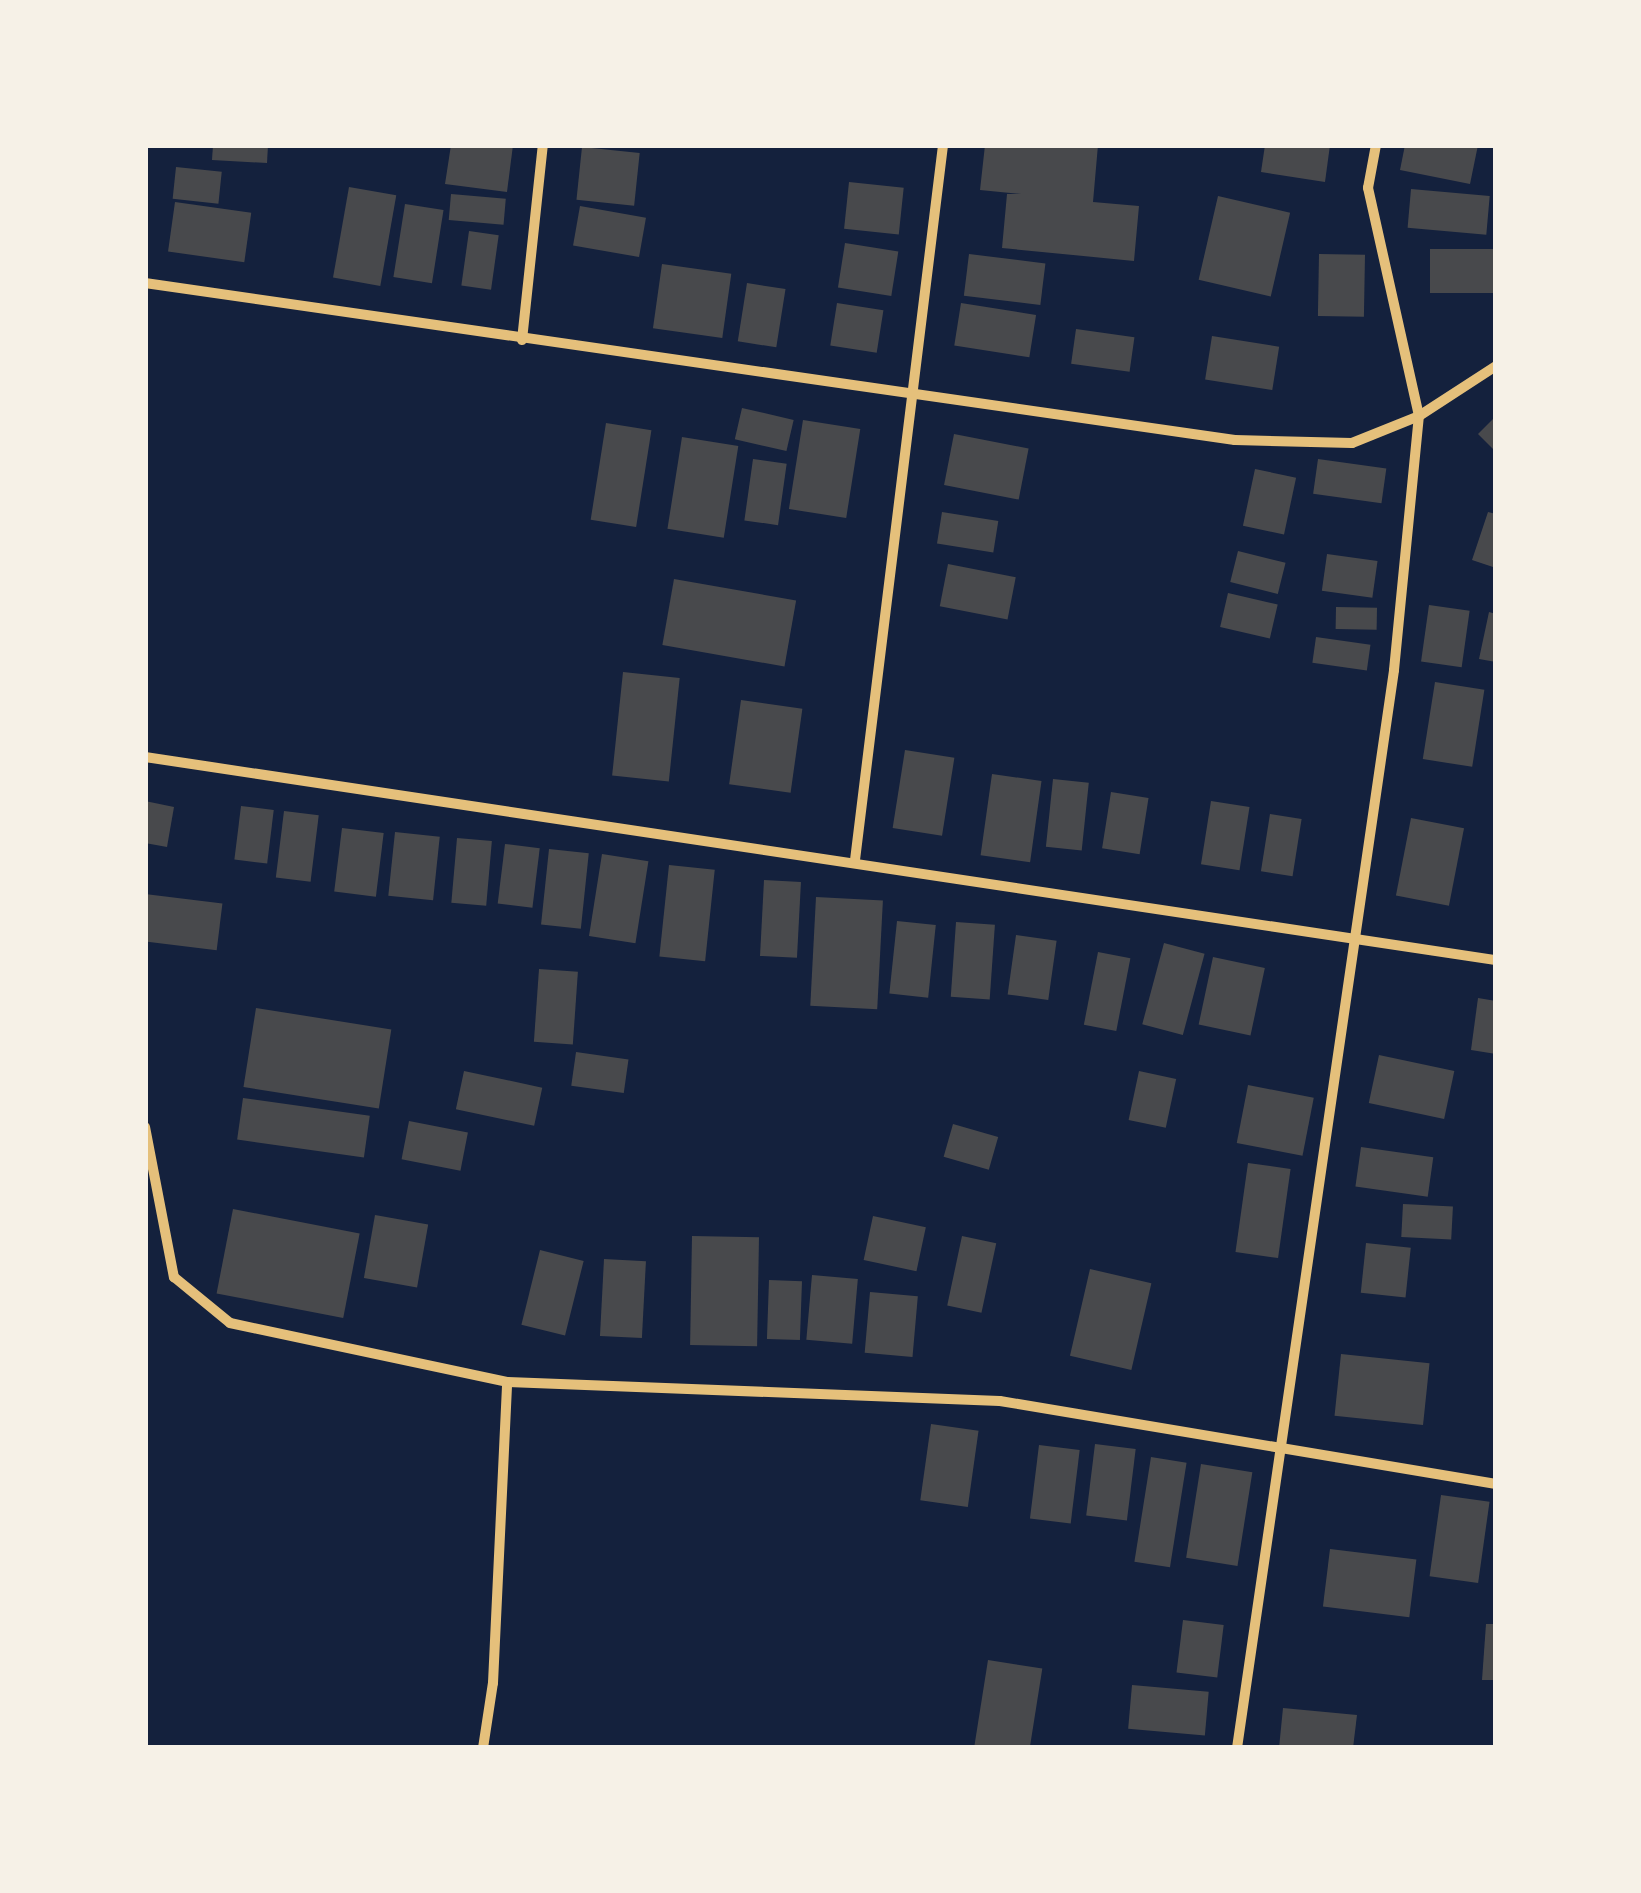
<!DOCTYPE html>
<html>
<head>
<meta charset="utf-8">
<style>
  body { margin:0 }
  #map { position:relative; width:1641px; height:1893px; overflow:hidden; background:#14213d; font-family:Signika,sans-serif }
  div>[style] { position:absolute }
  .building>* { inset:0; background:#48494c; transform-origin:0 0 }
  .minor>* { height:10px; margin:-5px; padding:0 5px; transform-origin:5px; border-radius:5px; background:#e5c07b }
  span { translate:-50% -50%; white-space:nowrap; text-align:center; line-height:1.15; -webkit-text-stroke:8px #f6f1e7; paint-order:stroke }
  .frame { position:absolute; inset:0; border:148px solid #f6f1e7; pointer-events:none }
</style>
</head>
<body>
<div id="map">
  <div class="building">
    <i style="clip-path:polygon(213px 145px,268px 145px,267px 163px,212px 160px)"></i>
    <i style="clip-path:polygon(451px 145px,513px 145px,507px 192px,445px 184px)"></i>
    <i style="clip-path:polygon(985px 145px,1098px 145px,1093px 202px,1139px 206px,1134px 261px,1002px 248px,1007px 194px,1021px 194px,980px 190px)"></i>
    <i style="clip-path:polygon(1265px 145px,1330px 145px,1325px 182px,1261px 172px)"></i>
    <i style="clip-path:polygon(1405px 145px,1478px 145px,1470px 184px,1400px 170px)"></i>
    <i style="left:582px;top:147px;width:58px;height:53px;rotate:6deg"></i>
    <i style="left:176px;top:167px;width:46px;height:32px;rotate:6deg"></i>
    <i style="left:849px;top:182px;width:55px;height:47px;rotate:6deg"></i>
    <i style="left:349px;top:187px;width:48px;height:92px;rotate:10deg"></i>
    <i style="left:1411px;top:189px;width:79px;height:39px;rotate:5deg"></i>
    <i style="left:451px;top:194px;width:55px;height:26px;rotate:5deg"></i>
    <i style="left:1218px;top:196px;width:74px;height:86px;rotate:13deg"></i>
    <i style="left:175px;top:202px;width:77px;height:50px;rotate:8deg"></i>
    <i style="left:405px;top:204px;width:39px;height:74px;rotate:9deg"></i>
    <i style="left:580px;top:206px;width:67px;height:40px;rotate:10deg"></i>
    <i style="left:469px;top:231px;width:30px;height:55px;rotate:8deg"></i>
    <i style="left:845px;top:243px;width:54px;height:45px;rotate:9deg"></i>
    <i style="left:1496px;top:249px;width:44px;height:66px;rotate:90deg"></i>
    <i style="left:969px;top:254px;width:77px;height:42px;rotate:7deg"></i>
    <i style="left:1319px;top:254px;width:46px;height:62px;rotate:1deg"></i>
    <i style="left:662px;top:264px;width:70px;height:65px;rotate:8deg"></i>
    <i style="left:747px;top:283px;width:39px;height:59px;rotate:9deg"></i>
    <i style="left:837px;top:303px;width:47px;height:43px;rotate:9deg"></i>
    <i style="left:961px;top:303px;width:76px;height:43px;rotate:9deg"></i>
    <i style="left:1076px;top:329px;width:59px;height:35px;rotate:8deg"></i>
    <i style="left:1212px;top:336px;width:68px;height:44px;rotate:9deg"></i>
    <i style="left:742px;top:408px;width:53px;height:32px;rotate:13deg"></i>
    <i style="clip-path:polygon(1496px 416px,1496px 452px,1478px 434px)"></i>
    <i style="left:803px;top:420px;width:58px;height:90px;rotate:9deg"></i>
    <i style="left:606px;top:423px;width:46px;height:98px;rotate:9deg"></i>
    <i style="left:954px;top:434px;width:76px;height:52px;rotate:11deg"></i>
    <i style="left:682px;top:437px;width:57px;height:93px;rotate:9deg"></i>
    <i style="left:753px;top:459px;width:34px;height:62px;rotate:8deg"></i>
    <i style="left:1318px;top:459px;width:69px;height:35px;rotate:8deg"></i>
    <i style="left:1255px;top:469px;width:42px;height:58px;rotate:12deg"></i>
    <i style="left:942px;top:512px;width:57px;height:32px;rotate:9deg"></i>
    <i style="clip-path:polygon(1488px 512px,1496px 514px,1496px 568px,1472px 560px)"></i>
    <i style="left:1238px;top:551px;width:49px;height:32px;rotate:14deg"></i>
    <i style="left:1327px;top:554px;width:51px;height:37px;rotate:8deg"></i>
    <i style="left:948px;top:564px;width:69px;height:43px;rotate:11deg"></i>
    <i style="left:674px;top:579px;width:124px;height:67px;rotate:10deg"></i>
    <i style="left:1228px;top:593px;width:51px;height:35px;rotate:13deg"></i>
    <i style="left:1429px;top:605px;width:41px;height:57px;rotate:8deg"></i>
    <i style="left:1336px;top:607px;width:41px;height:22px;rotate:1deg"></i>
    <i style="clip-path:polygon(1489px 612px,1496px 614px,1496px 662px,1479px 659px)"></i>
    <i style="left:1316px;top:637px;width:55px;height:26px;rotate:8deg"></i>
    <i style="left:623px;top:672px;width:57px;height:104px;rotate:6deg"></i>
    <i style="left:1435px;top:682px;width:50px;height:78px;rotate:9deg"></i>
    <i style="left:741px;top:700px;width:62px;height:85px;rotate:8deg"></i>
    <i style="left:905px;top:750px;width:50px;height:79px;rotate:9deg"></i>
    <i style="left:992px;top:774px;width:50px;height:82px;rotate:8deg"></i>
    <i style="left:1053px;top:779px;width:36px;height:68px;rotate:6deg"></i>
    <i style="left:1111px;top:792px;width:38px;height:57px;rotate:9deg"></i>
    <i style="clip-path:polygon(145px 801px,174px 807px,167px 847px,145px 843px)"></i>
    <i style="left:1211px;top:801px;width:39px;height:64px;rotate:9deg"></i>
    <i style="left:241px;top:806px;width:33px;height:54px;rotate:7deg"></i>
    <i style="left:284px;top:811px;width:35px;height:67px;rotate:7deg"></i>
    <i style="left:1270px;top:814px;width:32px;height:58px;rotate:9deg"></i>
    <i style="left:1411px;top:818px;width:54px;height:79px;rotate:11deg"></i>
    <i style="left:342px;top:828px;width:42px;height:64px;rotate:7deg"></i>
    <i style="left:395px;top:832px;width:45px;height:64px;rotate:6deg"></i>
    <i style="left:457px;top:838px;width:35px;height:65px;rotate:5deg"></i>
    <i style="left:505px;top:844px;width:35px;height:60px;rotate:7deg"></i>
    <i style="left:549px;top:849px;width:40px;height:76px;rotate:6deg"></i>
    <i style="left:602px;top:854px;width:47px;height:83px;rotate:9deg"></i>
    <i style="left:669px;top:865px;width:46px;height:92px;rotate:6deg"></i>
    <i style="left:764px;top:880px;width:37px;height:76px;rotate:3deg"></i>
    <i style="left:145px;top:894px;width:78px;height:47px;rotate:7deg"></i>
    <i style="left:816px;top:897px;width:67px;height:109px;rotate:3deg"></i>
    <i style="left:897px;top:921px;width:39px;height:73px;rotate:6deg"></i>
    <i style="left:956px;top:922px;width:39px;height:75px;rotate:4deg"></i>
    <i style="left:1016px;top:935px;width:41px;height:60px;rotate:8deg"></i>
    <i style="left:1164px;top:943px;width:42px;height:84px;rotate:15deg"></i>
    <i style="left:1098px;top:952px;width:33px;height:74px;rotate:11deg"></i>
    <i style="left:1213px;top:957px;width:53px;height:69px;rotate:12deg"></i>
    <i style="left:539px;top:969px;width:39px;height:73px;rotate:4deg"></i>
    <i style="clip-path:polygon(1478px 998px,1496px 1001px,1496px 1054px,1471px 1050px)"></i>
    <i style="left:256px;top:1008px;width:137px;height:80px;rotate:9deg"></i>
    <i style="left:576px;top:1052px;width:53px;height:34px;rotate:8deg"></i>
    <i style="left:1379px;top:1055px;width:77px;height:49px;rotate:12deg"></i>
    <i style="left:464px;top:1071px;width:80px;height:39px;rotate:12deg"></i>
    <i style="left:1139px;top:1071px;width:38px;height:50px;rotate:12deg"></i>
    <i style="left:1248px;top:1085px;width:67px;height:59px;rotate:11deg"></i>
    <i style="left:243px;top:1098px;width:128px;height:42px;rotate:8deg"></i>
    <i style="left:409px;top:1121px;width:60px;height:39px;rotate:11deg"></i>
    <i style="left:953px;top:1124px;width:47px;height:34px;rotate:16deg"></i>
    <i style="left:1361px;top:1147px;width:73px;height:40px;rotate:8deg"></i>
    <i style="left:1248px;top:1163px;width:43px;height:90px;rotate:8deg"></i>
    <i style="left:1403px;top:1204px;width:50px;height:33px;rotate:3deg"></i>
    <i style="left:233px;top:1209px;width:129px;height:86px;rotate:11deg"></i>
    <i style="left:375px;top:1215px;width:54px;height:64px;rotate:10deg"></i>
    <i style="left:873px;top:1216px;width:54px;height:45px;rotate:12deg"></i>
    <i style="left:692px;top:1236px;width:67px;height:109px;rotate:1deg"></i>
    <i style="left:962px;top:1236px;width:35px;height:71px;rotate:12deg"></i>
    <i style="left:1366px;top:1243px;width:45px;height:50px;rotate:6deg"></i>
    <i style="left:540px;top:1250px;width:45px;height:77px;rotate:14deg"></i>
    <i style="left:604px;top:1259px;width:42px;height:77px;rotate:3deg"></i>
    <i style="left:1090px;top:1269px;width:63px;height:89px;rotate:13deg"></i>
    <i style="left:812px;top:1275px;width:46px;height:65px;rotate:5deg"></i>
    <i style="left:769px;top:1280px;width:33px;height:59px;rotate:2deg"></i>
    <i style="left:870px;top:1292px;width:48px;height:61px;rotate:5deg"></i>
    <i style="left:1341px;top:1354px;width:89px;height:62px;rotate:6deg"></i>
    <i style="left:931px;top:1424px;width:48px;height:77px;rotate:8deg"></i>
    <i style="left:1095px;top:1444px;width:41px;height:72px;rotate:7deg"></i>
    <i style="left:1039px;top:1445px;width:41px;height:74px;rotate:7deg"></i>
    <i style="left:1151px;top:1457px;width:36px;height:106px;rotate:9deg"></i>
    <i style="left:1201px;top:1464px;width:52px;height:95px;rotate:9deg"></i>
    <i style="left:1441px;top:1495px;width:49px;height:82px;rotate:8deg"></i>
    <i style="left:1330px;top:1549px;width:87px;height:58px;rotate:7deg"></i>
    <i style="left:1183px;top:1620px;width:41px;height:53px;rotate:7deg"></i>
    <i style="clip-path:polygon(1486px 1624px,1496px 1624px,1496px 1680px,1482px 1680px)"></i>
    <i style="left:988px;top:1660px;width:55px;height:89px;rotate:9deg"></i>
    <i style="left:1132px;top:1685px;width:77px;height:44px;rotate:5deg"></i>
    <i style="clip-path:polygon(1283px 1708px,1357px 1715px,1353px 1748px,1279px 1748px)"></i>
  </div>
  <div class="minor">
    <i style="left:145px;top:283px;width:1101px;rotate:8.2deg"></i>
    <i style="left:1235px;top:440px;width:117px;rotate:1.5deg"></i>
    <i style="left:1352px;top:443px;width:72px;rotate:-21.9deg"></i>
    <i style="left:1419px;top:416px;width:92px;rotate:-33deg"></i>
    <i style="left:522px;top:340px;width:196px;rotate:-83.9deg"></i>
    <i style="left:145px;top:757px;width:1366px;rotate:8.55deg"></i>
    <i style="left:855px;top:860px;width:720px;rotate:-82.98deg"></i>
    <i style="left:145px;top:1127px;width:153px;rotate:79.1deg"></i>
    <i style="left:174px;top:1277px;width:72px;rotate:39.4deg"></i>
    <i style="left:230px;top:1323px;width:283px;rotate:12deg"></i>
    <i style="left:507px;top:1382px;width:493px;rotate:2.2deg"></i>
    <i style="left:1000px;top:1401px;width:503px;rotate:9.5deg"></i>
    <i style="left:483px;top:1748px;width:66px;rotate:-81.3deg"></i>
    <i style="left:493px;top:1683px;width:301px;rotate:-87.3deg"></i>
    <i style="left:1237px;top:1748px;width:1089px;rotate:-81.71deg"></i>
    <i style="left:1394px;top:670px;width:255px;rotate:-84.4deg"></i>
    <i style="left:1419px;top:416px;width:234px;rotate:-102.6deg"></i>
    <i style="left:1368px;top:188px;width:44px;rotate:-79.5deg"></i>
  </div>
  <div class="frame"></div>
</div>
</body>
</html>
